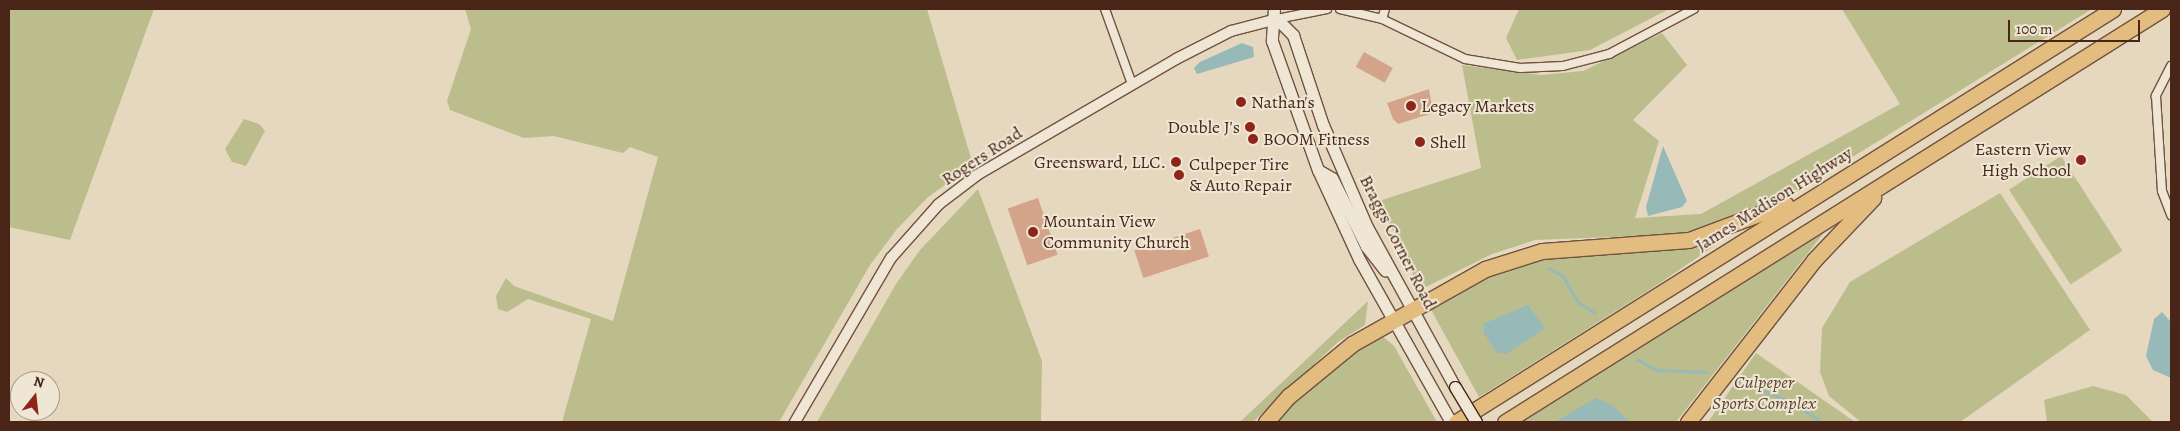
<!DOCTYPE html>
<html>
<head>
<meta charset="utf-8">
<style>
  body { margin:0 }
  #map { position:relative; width:2180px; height:431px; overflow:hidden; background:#e6d8be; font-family:Alegreya,serif }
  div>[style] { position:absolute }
  .green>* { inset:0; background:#bbbd8d; transform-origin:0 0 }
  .water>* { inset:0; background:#97b9b7 }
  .stream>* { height:2.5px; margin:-1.25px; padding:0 1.25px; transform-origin:1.25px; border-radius:1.25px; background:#97b9b7 }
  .building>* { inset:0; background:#d3a38a; transform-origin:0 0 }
  .roads { filter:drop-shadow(1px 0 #705240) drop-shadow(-1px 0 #705240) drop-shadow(0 1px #705240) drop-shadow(0 -1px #705240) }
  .minor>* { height:8px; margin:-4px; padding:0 4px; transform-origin:4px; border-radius:4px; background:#efe6d5 }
  .tertiary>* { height:10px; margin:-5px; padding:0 5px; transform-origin:5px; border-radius:5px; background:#efe6d5 }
  .secondary>* { height:11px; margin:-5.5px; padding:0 5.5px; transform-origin:5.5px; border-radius:5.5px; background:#efe6d5 }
  .motorway>* { height:15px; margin:-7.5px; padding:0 7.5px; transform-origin:7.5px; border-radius:7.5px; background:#e3bc7f }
  .bridges { filter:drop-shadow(1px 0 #482516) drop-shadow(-1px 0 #482516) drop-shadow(0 1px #482516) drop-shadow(0 -1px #482516) }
  .secondary-bridge>* { height:11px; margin:-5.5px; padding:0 5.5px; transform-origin:5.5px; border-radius:5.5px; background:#efe6d5 }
  .dots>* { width:14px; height:14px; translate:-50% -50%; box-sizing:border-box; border:2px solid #efe6d5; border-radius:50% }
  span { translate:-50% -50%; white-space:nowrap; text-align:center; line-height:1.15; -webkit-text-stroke:4px #efe6d5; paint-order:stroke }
  .poi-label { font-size:18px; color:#482516 }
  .left { translate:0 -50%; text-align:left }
  .right { translate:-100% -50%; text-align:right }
  .street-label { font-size:18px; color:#482516 }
  .park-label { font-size:18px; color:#5f432e; font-style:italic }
  .frame { position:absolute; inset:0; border:10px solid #482516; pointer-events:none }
  .north { position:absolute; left:10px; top:371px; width:50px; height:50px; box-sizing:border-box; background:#efe6d5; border:1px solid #ac9989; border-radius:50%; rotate:16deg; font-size:14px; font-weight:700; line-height:20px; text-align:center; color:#482516 }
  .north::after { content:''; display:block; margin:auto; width:18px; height:22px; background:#8f2418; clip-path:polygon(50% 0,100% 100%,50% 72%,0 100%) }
  .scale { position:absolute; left:2008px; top:20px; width:132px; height:22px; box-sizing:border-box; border:2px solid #482516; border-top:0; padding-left:6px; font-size:15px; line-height:18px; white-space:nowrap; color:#482516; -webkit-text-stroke:4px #efe6d5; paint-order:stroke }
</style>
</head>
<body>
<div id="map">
  <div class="green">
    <i style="clip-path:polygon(9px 9px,154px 9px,70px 240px,9px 227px)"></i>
    <i style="clip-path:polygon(465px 9px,927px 9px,973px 165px,928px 197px,897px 229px,870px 265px,779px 422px,562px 422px,591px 319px,528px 299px,507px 312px,498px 309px,496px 296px,506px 278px,514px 286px,613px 321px,658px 157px,630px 147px,623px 153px,554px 136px,524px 138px,450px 110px,447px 101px,471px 29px)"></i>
    <i style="clip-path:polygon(1519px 9px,1669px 9px,1590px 50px,1517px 60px,1506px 38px)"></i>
    <i style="clip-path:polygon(1842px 9px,2092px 9px,1783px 200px,1712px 228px,1664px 235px,1535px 240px,1492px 254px,1420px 290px,1379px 201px,1481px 168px,1462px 65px,1541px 75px,1583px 71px,1662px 33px,1687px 65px,1633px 120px,1659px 141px,1635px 218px,1701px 214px,1900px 104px)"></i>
    <i style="clip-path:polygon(244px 119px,259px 124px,265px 131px,246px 166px,232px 162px,225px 149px)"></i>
    <i style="left:2061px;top:156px;width:113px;height:62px;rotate:57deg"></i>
    <i style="clip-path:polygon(978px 189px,1042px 361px,1041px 422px,817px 422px,896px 284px,920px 250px)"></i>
    <i style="clip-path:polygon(2000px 193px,2090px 330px,1960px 422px,1861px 422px,1829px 396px,1820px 372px,1822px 328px,1850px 282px)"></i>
    <i style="clip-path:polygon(1826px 230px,1676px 422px,1519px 422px,1800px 245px)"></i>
    <i style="clip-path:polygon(1717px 238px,1720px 242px,1657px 285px,1479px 397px,1429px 306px,1479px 278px,1543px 258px,1662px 250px)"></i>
    <i style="clip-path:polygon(1368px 301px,1365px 325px,1338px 342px,1253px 422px,1240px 422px)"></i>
    <i style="clip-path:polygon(1381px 335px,1394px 346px,1437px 422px,1274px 422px,1298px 395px,1358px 346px)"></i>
    <i style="clip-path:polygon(1756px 353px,1855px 422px,1708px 422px)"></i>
    <i style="clip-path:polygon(2093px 386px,2126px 395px,2153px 422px,2047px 422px,2044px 400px)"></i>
  </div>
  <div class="water">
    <i style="clip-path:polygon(1242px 43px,1253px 47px,1254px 57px,1197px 74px,1194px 68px,1200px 62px)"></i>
    <i style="clip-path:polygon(1663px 146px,1687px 201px,1682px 207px,1648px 216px,1646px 207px)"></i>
    <i style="clip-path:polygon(1528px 305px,1545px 328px,1506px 354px,1496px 352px,1484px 333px,1483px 324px)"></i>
    <i style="clip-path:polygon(2162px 312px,2171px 322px,2171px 378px,2153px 370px,2146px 356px,2154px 319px)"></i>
    <i style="clip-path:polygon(1596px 398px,1612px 405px,1630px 422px,1555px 422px)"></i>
  </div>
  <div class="stream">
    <i style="left:1549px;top:268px;width:16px;rotate:30deg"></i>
    <i style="left:1563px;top:276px;width:30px;rotate:60deg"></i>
    <i style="left:1578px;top:302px;width:20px;rotate:33deg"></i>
    <i style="left:1637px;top:359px;width:23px;rotate:29deg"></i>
    <i style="left:1657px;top:370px;width:50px;rotate:2.3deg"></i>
    <i style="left:1735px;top:379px;width:58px;rotate:22.2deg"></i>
    <i style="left:1789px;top:401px;width:40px;rotate:32deg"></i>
  </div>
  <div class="building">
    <i style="left:1364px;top:52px;width:33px;height:17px;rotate:29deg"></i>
    <i style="clip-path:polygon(1429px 89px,1433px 113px,1398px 124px,1393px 119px,1387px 103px)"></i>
    <i style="left:1038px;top:198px;width:60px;height:32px;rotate:71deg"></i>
    <i style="left:1200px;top:229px;width:29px;height:69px;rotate:72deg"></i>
  </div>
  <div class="roads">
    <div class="minor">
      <i style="left:1105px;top:9px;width:80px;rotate:70.2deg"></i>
      <i style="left:1340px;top:9px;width:43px;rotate:13.4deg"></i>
      <i style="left:1382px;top:19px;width:92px;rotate:25.7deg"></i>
      <i style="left:1465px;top:59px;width:56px;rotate:9.3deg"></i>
      <i style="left:1520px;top:68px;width:43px;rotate:-2.7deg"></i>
      <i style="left:1563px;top:66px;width:48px;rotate:-14.6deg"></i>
      <i style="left:1609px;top:54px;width:96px;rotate:-27.9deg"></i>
      <i style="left:1277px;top:19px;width:51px;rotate:-11.3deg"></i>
      <i style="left:1382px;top:19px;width:10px;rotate:-73deg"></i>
      <i style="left:2171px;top:66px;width:34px;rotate:117deg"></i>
      <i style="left:2156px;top:96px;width:95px;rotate:86.4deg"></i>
      <i style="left:2162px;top:191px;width:26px;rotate:69deg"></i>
    </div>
    <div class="tertiary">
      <i style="left:795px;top:422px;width:190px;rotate:-59.7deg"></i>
      <i style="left:891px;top:258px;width:72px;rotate:-48.4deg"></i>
      <i style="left:939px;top:204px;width:48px;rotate:-37.3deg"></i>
      <i style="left:977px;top:175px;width:230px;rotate:-30.2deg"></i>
      <i style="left:1176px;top:59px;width:62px;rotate:-27deg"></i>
      <i style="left:1231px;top:31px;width:48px;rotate:-14.6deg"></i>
    </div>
    <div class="secondary">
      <i style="left:1274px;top:9px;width:32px;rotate:94deg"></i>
      <i style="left:1272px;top:41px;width:137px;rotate:70.4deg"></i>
      <i style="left:1318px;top:170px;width:98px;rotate:65.3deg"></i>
      <i style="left:1359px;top:259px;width:187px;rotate:60.6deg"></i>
      <i style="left:1277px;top:19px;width:23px;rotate:45deg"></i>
      <i style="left:1293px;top:35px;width:95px;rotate:71.6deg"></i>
      <i style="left:1323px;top:125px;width:111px;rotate:66.7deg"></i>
      <i style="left:1367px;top:227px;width:183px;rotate:61.2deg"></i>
      <i style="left:1318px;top:170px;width:16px;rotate:30deg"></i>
      <i style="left:1332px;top:178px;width:76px;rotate:63.4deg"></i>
      <i style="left:1366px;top:246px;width:31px;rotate:52deg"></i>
    </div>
    <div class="motorway">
      <i style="left:1266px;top:422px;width:35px;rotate:-49deg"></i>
      <i style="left:1289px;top:396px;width:82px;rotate:-39.5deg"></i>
      <i style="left:1352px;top:344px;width:153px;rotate:-29.4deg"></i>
      <i style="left:1485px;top:269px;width:60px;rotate:-17.5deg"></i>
      <i style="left:1542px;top:251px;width:147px;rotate:-4.3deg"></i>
      <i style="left:1689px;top:240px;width:103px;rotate:-20.4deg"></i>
      <i style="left:1456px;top:422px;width:776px;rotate:-32.15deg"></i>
      <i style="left:1505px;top:422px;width:776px;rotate:-32.15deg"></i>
      <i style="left:1688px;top:422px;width:205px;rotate:-52.1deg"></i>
      <i style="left:1814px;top:260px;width:86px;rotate:-46.4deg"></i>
    </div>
  </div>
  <div class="bridges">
    <div class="secondary-bridge">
      <i style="left:1455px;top:387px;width:41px;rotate:59deg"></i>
    </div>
  </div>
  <div class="dots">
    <i style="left:1241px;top:102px;background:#8f2418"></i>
    <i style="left:1411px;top:106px;background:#8f2418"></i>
    <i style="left:1250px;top:127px;background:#8f2418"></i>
    <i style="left:1253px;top:139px;background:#8f2418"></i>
    <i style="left:1420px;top:142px;background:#8f2418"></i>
    <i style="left:2081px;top:160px;background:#8f2418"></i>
    <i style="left:1176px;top:162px;background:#8f2418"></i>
    <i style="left:1179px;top:175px;background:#8f2418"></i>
    <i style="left:1033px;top:232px;background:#8f2418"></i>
  </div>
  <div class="poi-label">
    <span class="left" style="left:1251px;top:102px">Nathan's</span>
    <span class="left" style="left:1421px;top:106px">Legacy Markets</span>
    <span class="right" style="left:1240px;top:127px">Double J's</span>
    <span class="left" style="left:1263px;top:139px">BOOM Fitness</span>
    <span class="left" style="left:1430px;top:142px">Shell</span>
    <span class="right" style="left:2071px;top:160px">Eastern View<br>High School</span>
    <span class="right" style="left:1166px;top:162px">Greensward, LLC.</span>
    <span class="left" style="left:1189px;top:175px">Culpeper Tire<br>&amp; Auto Repair</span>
    <span class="left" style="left:1043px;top:232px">Mountain View<br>Community Church</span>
  </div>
  <div class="street-label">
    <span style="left:982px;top:156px;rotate:-33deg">Rogers Road</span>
    <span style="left:1774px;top:199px;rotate:-32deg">James Madison Highway</span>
    <span style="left:1398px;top:242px;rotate:63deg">Braggs Corner Road</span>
  </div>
  <div class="park-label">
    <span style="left:1764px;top:393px">Culpeper<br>Sports Complex</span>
  </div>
  <div class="frame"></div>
  <div class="north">N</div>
  <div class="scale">100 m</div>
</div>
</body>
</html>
